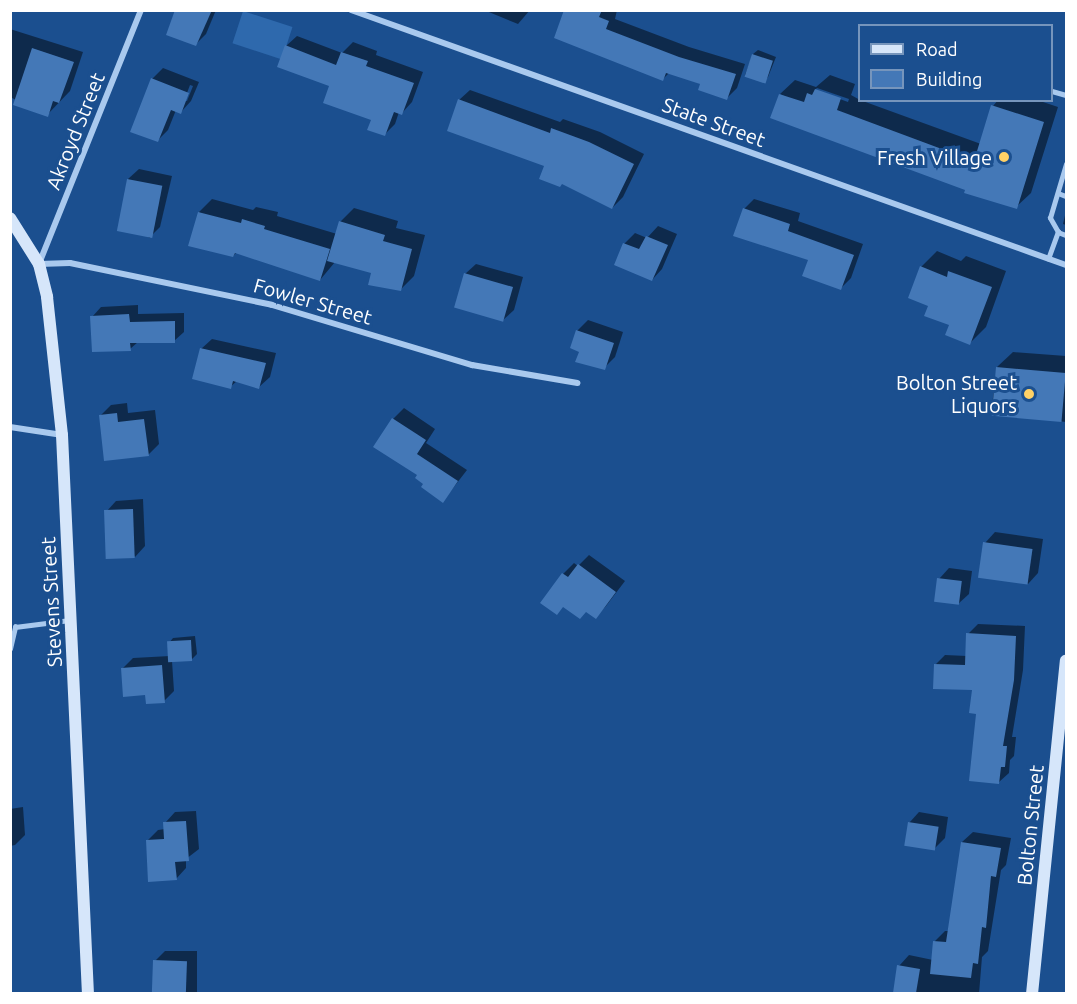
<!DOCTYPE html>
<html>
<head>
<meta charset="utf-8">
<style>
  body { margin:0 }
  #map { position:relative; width:1077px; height:1004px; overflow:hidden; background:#1b4f8f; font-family:Ubuntu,sans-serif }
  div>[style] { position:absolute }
  .green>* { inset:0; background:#2e69ad; transform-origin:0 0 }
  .shadow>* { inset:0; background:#0007 }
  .building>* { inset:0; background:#4478b7; transform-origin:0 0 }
  .lane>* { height:4.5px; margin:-2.25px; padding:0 2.25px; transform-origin:2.25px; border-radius:2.25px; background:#a9c9ee }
  .street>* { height:6px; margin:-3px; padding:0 3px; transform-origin:3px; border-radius:3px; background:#a9c9ee }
  .secondary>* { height:12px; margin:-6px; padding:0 6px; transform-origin:6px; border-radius:6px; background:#d6e6fa }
  .dots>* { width:16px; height:16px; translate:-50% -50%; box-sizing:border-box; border:3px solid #1b4f8f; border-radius:50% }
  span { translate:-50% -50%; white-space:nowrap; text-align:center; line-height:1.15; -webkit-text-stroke:6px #1b4f8f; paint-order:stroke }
  .street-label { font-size:20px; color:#fff }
  .poi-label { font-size:20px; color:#fff }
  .right { translate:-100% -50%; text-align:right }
  .frame { position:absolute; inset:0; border:12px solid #fff; pointer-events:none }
  .legend { position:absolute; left:858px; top:24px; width:195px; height:78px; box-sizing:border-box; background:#1b4f8f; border:2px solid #7695bc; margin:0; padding:8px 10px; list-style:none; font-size:18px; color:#fff }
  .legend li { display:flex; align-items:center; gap:12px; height:30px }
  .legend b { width:30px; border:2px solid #7695bc }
</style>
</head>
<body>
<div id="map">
  <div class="green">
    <i style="left:243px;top:11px;width:52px;height:34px;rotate:18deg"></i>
  </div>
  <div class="shadow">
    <i style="clip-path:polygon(176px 10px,216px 10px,206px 34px,196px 44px)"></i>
    <i style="clip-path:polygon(484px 10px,530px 10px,518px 24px)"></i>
    <i style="clip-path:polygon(566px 10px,617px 10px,615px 19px,689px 47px,745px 64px,737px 88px,727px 98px,701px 84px,670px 72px,662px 80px)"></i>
    <i style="clip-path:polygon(10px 29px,83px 52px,70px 91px,47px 115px,10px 97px)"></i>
    <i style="clip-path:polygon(297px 36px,342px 53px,353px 42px,377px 51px,376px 55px,423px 72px,412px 102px,402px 113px,399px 112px,395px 124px,384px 135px,373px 119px,286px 46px)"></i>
    <i style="clip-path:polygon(758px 50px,776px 57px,768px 77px,764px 82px,745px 75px,753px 54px)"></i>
    <i style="clip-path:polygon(evenodd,163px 68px,199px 82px,191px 101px,181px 112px,176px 110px,168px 130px,158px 140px,152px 79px,163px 68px,190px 85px,193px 86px,187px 101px,184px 101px,190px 85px)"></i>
    <i style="clip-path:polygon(evenodd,830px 75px,855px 84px,851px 95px,860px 100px,981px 144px,993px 106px,998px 100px,1037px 100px,1058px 107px,1031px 193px,1016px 207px,967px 189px,780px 94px,795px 80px,816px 87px,830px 75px,817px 88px,849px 99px,848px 102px,815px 90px,817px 88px)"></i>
    <i style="clip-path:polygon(470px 90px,560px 122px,563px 119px,600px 132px,644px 154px,623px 197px,612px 208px,459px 100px)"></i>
    <i style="clip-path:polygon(139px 169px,172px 176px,160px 227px,149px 238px,128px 179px)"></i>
    <i style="clip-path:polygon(212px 199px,253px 210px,256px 207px,278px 212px,277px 216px,337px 234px,340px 222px,354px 208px,398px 221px,396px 228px,425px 235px,414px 276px,400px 290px,373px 272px,335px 262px,320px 280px,237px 252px,233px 256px,199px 212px)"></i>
    <i style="clip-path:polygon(754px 199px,800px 213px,798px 221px,863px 244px,851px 278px,840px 289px,810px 259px,744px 209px)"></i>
    <i style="clip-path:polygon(1066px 211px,1066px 225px,1063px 224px)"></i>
    <i style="clip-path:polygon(658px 226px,677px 234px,662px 269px,652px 280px,624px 244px,635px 233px,647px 238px)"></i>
    <i style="clip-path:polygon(937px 251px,961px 261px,966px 256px,1006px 271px,986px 327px,970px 343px,930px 305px,921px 267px)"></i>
    <i style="clip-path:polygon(476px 264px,523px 277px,514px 310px,503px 320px,465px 274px)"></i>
    <i style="clip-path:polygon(138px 305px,138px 314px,184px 313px,184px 332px,174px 341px,138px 342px,130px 349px,92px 317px,101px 307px)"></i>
    <i style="clip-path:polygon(588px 320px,623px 332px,615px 357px,604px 368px,581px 351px,577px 331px)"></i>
    <i style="clip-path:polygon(212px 339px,276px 353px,270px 377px,259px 387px,237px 381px,230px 387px,201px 349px)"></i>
    <i style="clip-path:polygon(1013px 352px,1066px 356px,1066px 422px,991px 413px,997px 367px)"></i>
    <i style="clip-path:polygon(127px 403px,128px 413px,155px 410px,159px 444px,148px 455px,100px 416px,111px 405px)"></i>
    <i style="clip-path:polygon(404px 408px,435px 429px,426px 443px,467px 470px,443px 501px,419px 475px,393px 419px)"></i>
    <i style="clip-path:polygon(143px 499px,145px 546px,135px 557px,106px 512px,116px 501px)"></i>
    <i style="clip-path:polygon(995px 532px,1043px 539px,1038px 573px,1028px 584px,985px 543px)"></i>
    <i style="clip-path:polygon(589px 555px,625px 581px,606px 606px,596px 617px,587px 611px,543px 603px,563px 574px,574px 563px,578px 566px)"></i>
    <i style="clip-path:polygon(949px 568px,972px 571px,969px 594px,958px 604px,939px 579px)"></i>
    <i style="clip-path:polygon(978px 624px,1025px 626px,1023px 670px,1012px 737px,1016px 737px,1014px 756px,1010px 760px,1009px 773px,999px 782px,978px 713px,974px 688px,935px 665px,945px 655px,967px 656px,968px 634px)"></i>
    <i style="clip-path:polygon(195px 636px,197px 654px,192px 659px,172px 661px,174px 691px,164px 701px,147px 694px,122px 669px,133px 658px,170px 656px,169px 643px,173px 638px)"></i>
    <i style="clip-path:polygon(23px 807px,25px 835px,15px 845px,10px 846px,10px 809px)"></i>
    <i style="clip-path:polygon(196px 811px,199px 849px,186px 859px,186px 868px,176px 879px,148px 840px,158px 830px,165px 829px,165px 823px,175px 812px)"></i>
    <i style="clip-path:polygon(919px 812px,948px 817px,945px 838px,934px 849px,909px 823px)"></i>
    <i style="clip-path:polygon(973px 832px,1011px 838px,1006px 865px,1001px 870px,988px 951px,982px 957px,979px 994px,894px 994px,899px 966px,909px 955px,933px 960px,935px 941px,945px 931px,949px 931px,962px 842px)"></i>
    <i style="clip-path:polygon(165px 951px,197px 951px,197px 994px,154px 994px,155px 961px)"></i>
  </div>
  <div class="building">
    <i style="clip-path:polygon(175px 10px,212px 10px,196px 46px,166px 35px)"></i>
    <i style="clip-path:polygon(564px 10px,602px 10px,599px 17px,609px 21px,606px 29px,679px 57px,736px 74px,727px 100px,698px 90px,700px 84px,666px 73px,663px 81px,554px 38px)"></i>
    <i style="clip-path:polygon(285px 45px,336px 65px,341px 52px,368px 61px,366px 66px,414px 83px,402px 115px,394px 112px,385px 136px,367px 130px,371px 120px,323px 103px,329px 86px,277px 67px)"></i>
    <i style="clip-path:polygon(32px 48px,74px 62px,59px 103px,53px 101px,48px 117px,13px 105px)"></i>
    <i style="left:752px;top:54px;width:22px;height:24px;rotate:18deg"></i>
    <i style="clip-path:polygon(151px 78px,189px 93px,181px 114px,171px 110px,158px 142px,130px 132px)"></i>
    <i style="clip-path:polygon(815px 89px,841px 98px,837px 110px,974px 161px,991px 105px,1044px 122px,1017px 209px,964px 193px,965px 190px,770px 118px,779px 94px,804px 102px,807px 93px,812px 95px)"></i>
    <i style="clip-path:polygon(458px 99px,550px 133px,551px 128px,589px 142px,634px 164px,612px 209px,562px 184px,560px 187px,539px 179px,544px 166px,447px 131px)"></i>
    <i style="left:127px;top:179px;width:36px;height:53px;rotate:11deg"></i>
    <i style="clip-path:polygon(743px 208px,790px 224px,788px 231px,854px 255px,841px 290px,802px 276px,808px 260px,733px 236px)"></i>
    <i style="clip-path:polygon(198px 212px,241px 223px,242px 219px,265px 226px,264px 229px,330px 249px,320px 281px,235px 253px,233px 257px,188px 246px)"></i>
    <i style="clip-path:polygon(339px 221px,385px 235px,383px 241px,412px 249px,401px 291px,368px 285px,371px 273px,327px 261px)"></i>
    <i style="clip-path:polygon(646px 236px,668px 245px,652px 281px,614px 265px,623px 243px,639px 249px)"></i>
    <i style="clip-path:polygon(920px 266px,947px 277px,948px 271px,992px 287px,970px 345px,945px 335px,949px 325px,924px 316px,928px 306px,908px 298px)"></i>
    <i style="left:464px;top:273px;width:51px;height:36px;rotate:16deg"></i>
    <i style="clip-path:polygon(129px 314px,130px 322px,175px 321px,175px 343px,130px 343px,131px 351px,92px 352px,90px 316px)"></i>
    <i style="clip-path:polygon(576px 330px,614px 343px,605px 370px,575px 362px,579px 352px,570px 348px)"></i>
    <i style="clip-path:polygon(200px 348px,266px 363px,259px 389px,233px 381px,231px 389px,192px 379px)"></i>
    <i style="left:996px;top:367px;width:70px;height:49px;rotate:5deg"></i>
    <i style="clip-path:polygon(117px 413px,118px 422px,144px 419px,149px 456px,104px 461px,99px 415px)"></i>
    <i style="clip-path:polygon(392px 418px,426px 440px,417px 454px,458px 481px,443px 503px,421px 487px,423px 484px,415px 478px,417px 475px,373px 447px)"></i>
    <i style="left:133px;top:509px;width:49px;height:29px;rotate:88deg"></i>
    <i style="left:983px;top:542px;width:50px;height:36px;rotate:8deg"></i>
    <i style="clip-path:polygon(578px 564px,616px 592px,596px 619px,586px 612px,580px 619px,563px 607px,557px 615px,540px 603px,562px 573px,568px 577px)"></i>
    <i style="left:937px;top:578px;width:25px;height:24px;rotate:7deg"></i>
    <i style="clip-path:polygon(966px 633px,1016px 636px,1014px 680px,1003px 746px,1007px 746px,1005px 767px,1001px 767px,999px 784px,969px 781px,976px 714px,969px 713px,972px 690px,933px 689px,934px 664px,965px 665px)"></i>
    <i style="left:191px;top:640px;width:21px;height:24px;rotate:87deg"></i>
    <i style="clip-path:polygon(162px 665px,165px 703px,146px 704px,145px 695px,123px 697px,121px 668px)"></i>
    <i style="clip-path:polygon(186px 821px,189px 861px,175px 862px,177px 880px,148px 882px,146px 840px,164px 839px,163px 822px)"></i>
    <i style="left:908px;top:822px;width:31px;height:24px;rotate:9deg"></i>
    <i style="clip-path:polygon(961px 842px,1001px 848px,996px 877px,991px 876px,986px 928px,982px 927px,978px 964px,973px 963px,971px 978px,930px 974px,933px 941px,946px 942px)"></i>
    <i style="left:153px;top:960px;width:34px;height:33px;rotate:2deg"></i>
    <i style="clip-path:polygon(897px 965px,920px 969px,916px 993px,893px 993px)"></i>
  </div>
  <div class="lane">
    <i style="left:1052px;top:91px;width:15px;rotate:16deg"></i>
    <i style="left:1058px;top:193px;width:9px;rotate:21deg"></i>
    <i style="left:1058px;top:232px;width:9px;rotate:21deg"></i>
    <i style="left:1048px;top:259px;width:29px;rotate:-70deg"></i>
    <i style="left:1058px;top:232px;width:16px;rotate:-120deg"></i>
    <i style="left:1050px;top:218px;width:56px;rotate:-73.5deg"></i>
    <i style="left:10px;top:649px;width:23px;rotate:-77deg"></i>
    <i style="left:15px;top:627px;width:55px;rotate:-7.3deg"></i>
  </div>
  <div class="street">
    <i style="left:141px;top:10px;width:274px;rotate:111.9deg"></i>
    <i style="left:39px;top:264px;width:31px;rotate:-2deg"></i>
    <i style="left:70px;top:263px;width:206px;rotate:11.7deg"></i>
    <i style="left:272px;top:305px;width:209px;rotate:16.7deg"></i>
    <i style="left:472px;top:365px;width:107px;rotate:9.7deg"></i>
    <i style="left:351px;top:10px;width:759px;rotate:19.63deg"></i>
    <i style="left:10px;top:427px;width:53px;rotate:8.7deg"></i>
  </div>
  <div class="secondary">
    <i style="left:10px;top:218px;width:54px;rotate:57.8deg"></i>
    <i style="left:39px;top:264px;width:34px;rotate:76deg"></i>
    <i style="left:47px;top:297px;width:139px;rotate:83.8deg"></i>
    <i style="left:62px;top:435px;width:560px;rotate:87.34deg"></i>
    <i style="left:1032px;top:994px;width:335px;rotate:-84.2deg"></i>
  </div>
  <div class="dots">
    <i style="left:1004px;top:157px;background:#ffd166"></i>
    <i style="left:1029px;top:394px;background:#ffd166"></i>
  </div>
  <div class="street-label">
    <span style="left:714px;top:122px;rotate:20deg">State Street</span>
    <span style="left:75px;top:131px;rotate:-68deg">Akroyd Street</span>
    <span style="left:313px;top:301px;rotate:16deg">Fowler Street</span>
    <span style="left:51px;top:602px;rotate:-93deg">Stevens Street</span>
    <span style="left:1030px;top:825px;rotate:-84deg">Bolton Street</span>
  </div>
  <div class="poi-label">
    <span class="right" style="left:992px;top:157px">Fresh Village</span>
    <span class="right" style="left:1017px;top:394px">Bolton Street<br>Liquors</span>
  </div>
  <div class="frame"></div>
  <ul class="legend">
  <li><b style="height:8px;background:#d6e6fa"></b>Road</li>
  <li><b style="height:16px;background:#4478b7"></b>Building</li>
  </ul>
</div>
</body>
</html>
